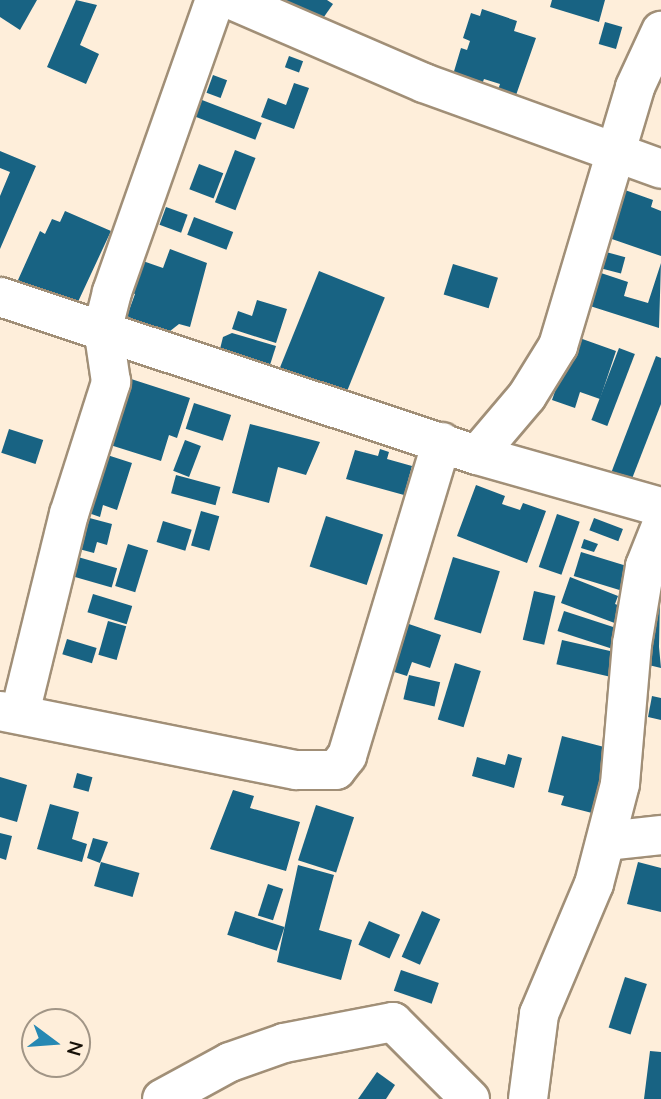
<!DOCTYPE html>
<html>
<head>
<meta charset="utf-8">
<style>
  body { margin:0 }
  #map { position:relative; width:661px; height:1099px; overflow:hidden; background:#feeeda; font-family:"Nunito Sans",sans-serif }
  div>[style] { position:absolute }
  .building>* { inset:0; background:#186383; transform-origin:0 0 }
  .roads { filter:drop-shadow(2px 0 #a18f77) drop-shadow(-2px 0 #a18f77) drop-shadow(0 2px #a18f77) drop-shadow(0 -2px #a18f77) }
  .minor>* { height:38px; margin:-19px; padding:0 19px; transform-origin:19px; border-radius:19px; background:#fff }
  span { translate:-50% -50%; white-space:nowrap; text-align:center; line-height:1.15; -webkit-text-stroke:7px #feeeda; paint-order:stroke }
  .north { position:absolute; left:21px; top:1008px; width:70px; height:70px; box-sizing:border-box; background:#feeeda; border:2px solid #a19586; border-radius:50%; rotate:106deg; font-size:19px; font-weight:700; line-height:28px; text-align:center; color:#161007 }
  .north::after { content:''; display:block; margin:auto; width:24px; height:32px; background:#2688b3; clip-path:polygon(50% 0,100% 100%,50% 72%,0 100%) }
</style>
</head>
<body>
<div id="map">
  <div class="building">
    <i style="clip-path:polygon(0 0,37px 0,20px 30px,0 17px)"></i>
    <i style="clip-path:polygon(76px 0,97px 5px,80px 45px,99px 54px,86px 84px,47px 67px)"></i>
    <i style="clip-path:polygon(274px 0,327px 0,333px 4px,312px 34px)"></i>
    <i style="clip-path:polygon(552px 0,605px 0,599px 22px,550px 7px)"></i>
    <i style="clip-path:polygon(482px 9px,517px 21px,514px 31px,536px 38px,515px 98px,497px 93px,500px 84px,484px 79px,481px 87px,452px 78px,461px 48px,467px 50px,470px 41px,463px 38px,471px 13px,480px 16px)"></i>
    <i style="left:605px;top:22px;width:18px;height:23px;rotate:16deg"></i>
    <i style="left:289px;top:56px;width:15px;height:12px;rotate:20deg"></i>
    <i style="left:213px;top:75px;width:15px;height:19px;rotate:20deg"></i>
    <i style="clip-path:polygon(294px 83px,309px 88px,294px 129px,261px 117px,268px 98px,286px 105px)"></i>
    <i style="left:202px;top:100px;width:64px;height:18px;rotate:21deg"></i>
    <i style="left:235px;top:150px;width:22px;height:56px;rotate:21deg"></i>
    <i style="clip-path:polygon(0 151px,36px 166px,0 249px,0 196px,10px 172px,0 168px)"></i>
    <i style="left:199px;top:164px;width:26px;height:27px;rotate:21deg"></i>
    <i style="clip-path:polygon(625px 190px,653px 200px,651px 207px,661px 211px,661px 256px,609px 238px)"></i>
    <i style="left:166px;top:207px;width:23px;height:19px;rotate:20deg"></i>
    <i style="clip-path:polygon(65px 211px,111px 231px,77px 304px,37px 296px,40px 290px,18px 280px,40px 231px,45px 234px,52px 219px,60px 222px)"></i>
    <i style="left:194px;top:217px;width:42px;height:19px;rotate:21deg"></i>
    <i style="clip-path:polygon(170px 249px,207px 263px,190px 327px,179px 324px,165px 335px,127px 316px,135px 294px,128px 291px,140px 260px,163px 268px)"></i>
    <i style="left:606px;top:252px;width:20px;height:17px;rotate:15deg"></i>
    <i style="clip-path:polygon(661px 263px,659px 328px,590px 306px,601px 273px,628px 282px,624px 296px,648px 303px)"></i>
    <i style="left:453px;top:264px;width:47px;height:32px;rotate:17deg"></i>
    <i style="left:319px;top:271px;width:71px;height:116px;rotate:22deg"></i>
    <i style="clip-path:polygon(257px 300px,287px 309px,276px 343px,232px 329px,238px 311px,252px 316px)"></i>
    <i style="clip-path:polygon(232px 333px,276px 346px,269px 368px,219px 353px,223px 337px)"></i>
    <i style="clip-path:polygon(574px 336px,616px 351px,600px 399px,580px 392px,575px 408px,552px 400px)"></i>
    <i style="left:619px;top:348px;width:17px;height:77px;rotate:21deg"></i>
    <i style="clip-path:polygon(656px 356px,661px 358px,661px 404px,628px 489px,608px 481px)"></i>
    <i style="clip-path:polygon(128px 378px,190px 398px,177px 438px,169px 435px,161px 461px,107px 444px)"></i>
    <i style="left:194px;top:403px;width:39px;height:27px;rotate:18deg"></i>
    <i style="clip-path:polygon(250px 424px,320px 442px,306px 475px,278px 467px,269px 503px,232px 493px)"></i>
    <i style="left:9px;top:429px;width:36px;height:25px;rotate:18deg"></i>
    <i style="left:185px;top:440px;width:17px;height:33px;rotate:21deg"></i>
    <i style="clip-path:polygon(380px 449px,389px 452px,387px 459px,412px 466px,404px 495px,346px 479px,355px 450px,378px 456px)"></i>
    <i style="clip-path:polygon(98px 452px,132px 463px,117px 510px,103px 505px,100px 517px,80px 510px)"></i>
    <i style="left:176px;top:475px;width:46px;height:19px;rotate:15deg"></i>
    <i style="clip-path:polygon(476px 485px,505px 496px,502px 504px,520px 510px,523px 503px,546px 511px,527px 563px,457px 536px)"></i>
    <i style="left:201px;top:511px;width:19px;height:36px;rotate:16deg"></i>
    <i style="left:557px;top:514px;width:24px;height:56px;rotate:19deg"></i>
    <i style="clip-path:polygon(82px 516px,112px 524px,107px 545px,97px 542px,94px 553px,79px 549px)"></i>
    <i style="left:326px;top:516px;width:60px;height:53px;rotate:18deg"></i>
    <i style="left:594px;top:518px;width:31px;height:13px;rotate:21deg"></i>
    <i style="left:163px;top:521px;width:30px;height:22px;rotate:17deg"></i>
    <i style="clip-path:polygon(584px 539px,598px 544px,594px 552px,581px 548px)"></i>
    <i style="left:128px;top:544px;width:21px;height:44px;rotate:17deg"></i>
    <i style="left:581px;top:552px;width:53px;height:25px;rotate:17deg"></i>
    <i style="clip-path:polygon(661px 552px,659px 647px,661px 668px,632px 661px)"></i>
    <i style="left:71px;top:555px;width:48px;height:20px;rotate:16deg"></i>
    <i style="left:453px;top:557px;width:49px;height:65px;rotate:17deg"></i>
    <i style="clip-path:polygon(570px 577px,618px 596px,615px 604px,626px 608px,620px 625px,561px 603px)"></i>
    <i style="left:534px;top:591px;width:22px;height:50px;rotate:13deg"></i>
    <i style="left:93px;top:594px;width:41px;height:19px;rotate:17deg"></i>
    <i style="left:564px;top:611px;width:59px;height:21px;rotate:18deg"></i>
    <i style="left:108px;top:621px;width:19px;height:35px;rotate:16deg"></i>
    <i style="clip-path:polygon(403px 622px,441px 635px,430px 668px,412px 662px,407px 676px,388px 670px)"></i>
    <i style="left:67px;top:639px;width:31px;height:16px;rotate:17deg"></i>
    <i style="left:562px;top:640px;width:65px;height:25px;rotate:13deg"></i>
    <i style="left:455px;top:663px;width:27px;height:59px;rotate:17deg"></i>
    <i style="left:409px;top:675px;width:32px;height:25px;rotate:13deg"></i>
    <i style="clip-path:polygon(652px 696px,661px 698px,661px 720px,648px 717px)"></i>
    <i style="clip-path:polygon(562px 736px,608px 748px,592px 813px,561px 805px,564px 796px,548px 792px)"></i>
    <i style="clip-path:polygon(508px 754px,522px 758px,514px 788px,472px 776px,477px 757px,505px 765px)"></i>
    <i style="left:77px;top:773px;width:16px;height:15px;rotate:15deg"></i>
    <i style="clip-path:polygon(0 777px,27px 785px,17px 822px,0 817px)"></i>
    <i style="clip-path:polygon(233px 790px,254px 796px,250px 808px,300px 822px,286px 871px,210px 849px)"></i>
    <i style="clip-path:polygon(50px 804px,79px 812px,72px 839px,87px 844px,82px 862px,37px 849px)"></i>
    <i style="left:316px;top:805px;width:40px;height:58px;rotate:18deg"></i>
    <i style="clip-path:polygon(0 833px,12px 836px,6px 860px,0 858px)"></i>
    <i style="clip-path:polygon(93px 838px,108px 842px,100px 863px,87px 858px)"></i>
    <i style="left:101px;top:862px;width:40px;height:25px;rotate:16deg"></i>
    <i style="clip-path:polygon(638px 862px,661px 868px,661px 912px,627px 904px)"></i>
    <i style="clip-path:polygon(298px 865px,334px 875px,319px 930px,352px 940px,341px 980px,277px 962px)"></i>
    <i style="left:268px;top:884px;width:16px;height:33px;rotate:18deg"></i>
    <i style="left:235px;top:911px;width:52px;height:25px;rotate:18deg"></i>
    <i style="left:422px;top:911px;width:20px;height:50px;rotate:24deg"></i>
    <i style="left:369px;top:921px;width:34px;height:26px;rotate:24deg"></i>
    <i style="left:401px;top:970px;width:40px;height:22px;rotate:19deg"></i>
    <i style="left:625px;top:977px;width:23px;height:53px;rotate:18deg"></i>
    <i style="clip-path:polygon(650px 1051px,661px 1052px,661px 1099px,644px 1099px)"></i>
    <i style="clip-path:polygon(377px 1072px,395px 1085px,386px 1099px,358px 1099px)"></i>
  </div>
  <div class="roads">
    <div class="minor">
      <i style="left:232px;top:0;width:209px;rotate:23.4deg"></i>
      <i style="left:424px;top:83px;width:252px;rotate:19.9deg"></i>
      <i style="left:0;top:297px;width:502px;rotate:18.33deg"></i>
      <i style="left:477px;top:455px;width:191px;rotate:15.8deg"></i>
      <i style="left:477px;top:455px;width:77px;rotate:-49.7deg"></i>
      <i style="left:527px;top:396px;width:59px;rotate:-58.2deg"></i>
      <i style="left:558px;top:346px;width:270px;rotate:-73.4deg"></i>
      <i style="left:635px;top:87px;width:62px;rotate:-65.1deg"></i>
      <i style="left:0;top:711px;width:302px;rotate:11.3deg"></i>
      <i style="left:296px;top:770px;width:40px"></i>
      <i style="left:336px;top:770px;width:18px;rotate:-52deg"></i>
      <i style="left:347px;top:756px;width:328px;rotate:-73.2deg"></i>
      <i style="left:20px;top:713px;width:205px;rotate:-76.2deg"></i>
      <i style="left:69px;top:514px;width:139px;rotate:-72.3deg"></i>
      <i style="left:111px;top:382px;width:55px;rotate:-98.4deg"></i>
      <i style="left:103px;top:328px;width:37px;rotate:-76deg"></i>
      <i style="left:112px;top:292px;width:310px;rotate:-70.6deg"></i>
      <i style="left:606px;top:841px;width:55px;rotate:-6.2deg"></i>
      <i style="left:162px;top:1099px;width:77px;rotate:-28.6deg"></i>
      <i style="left:230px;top:1062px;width:57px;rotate:-19.4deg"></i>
      <i style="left:284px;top:1043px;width:111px;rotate:-10.9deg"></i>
      <i style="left:393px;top:1022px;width:109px;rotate:45deg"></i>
      <i style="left:528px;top:1099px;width:86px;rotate:-82.6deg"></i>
      <i style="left:539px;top:1014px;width:141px;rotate:-67.1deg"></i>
      <i style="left:594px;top:884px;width:103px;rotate:-75.4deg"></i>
      <i style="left:620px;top:784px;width:141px;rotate:-85.1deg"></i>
      <i style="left:632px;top:644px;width:79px;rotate:-80.5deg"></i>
      <i style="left:645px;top:566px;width:43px;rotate:-68.2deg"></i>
    </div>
  </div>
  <div class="north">N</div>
</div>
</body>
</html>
